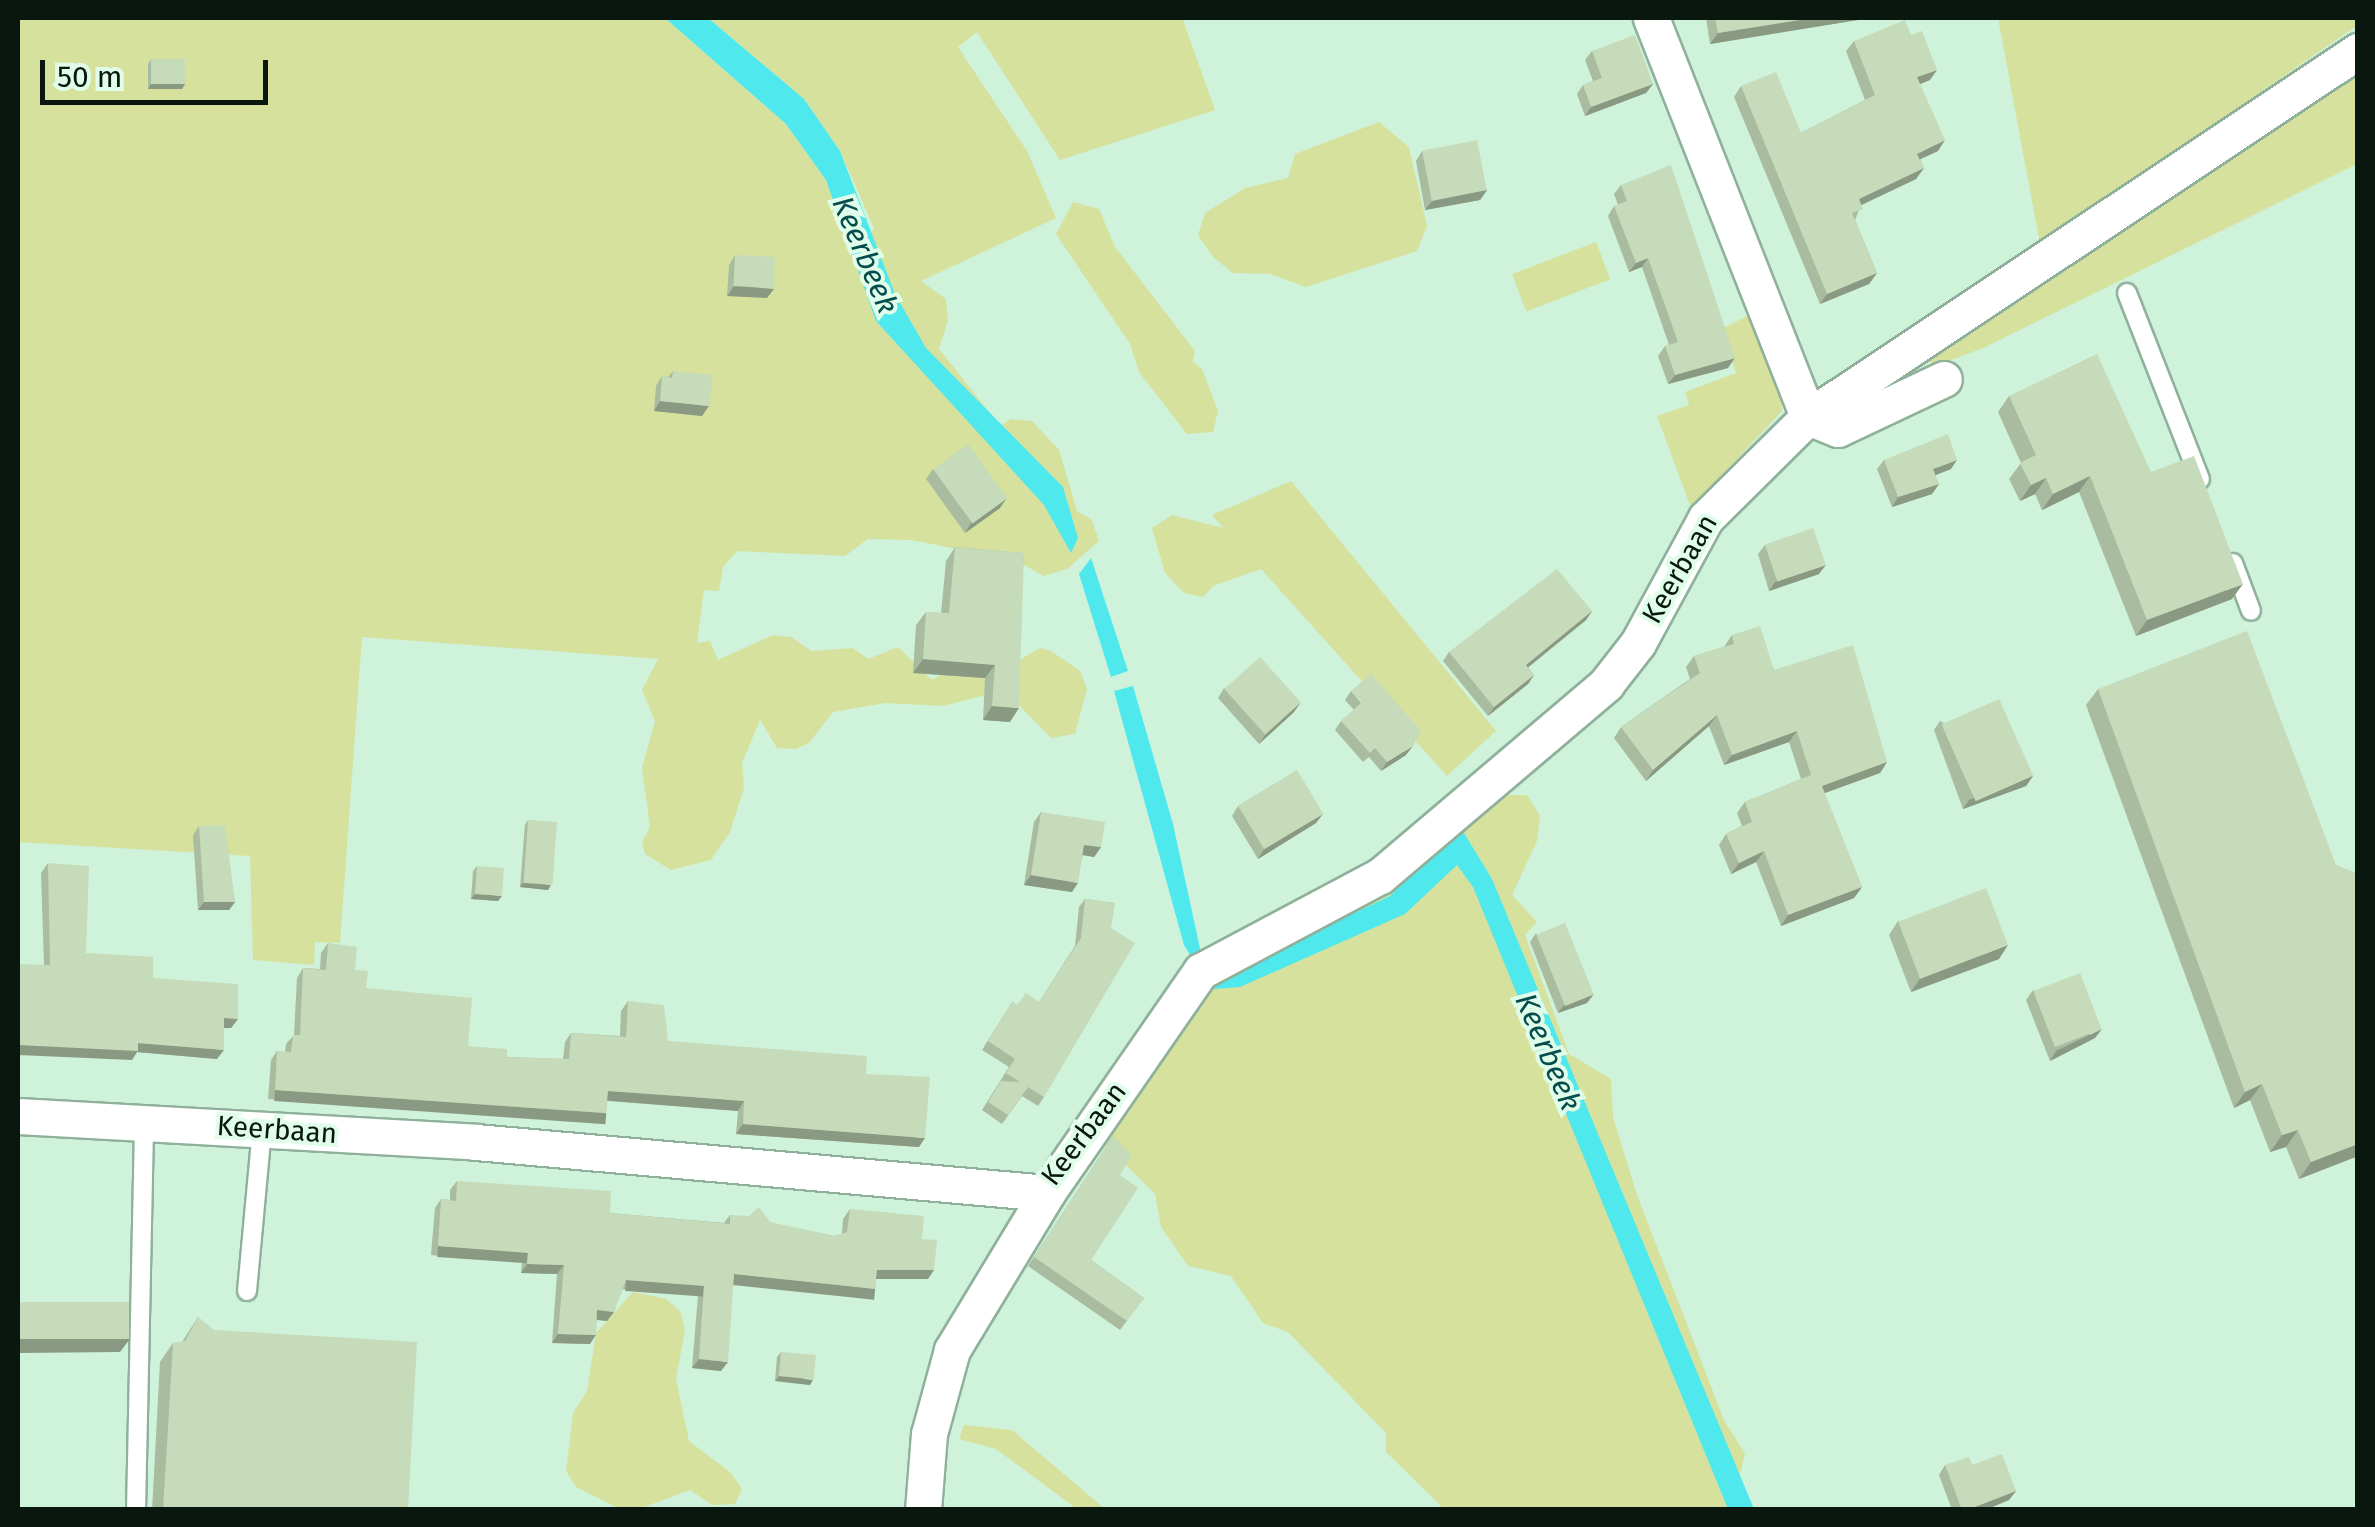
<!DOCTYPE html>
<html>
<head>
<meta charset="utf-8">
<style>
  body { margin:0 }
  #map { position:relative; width:2375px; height:1527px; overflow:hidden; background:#cef2da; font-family:"Fira Sans",sans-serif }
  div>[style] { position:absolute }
  .green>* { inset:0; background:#d7e19e; transform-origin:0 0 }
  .water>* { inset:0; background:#4fe9ed }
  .roads { filter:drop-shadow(2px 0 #8fb19b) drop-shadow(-2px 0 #8fb19b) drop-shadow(0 2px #8fb19b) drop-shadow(0 -2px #8fb19b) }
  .lane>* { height:18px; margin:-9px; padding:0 9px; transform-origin:9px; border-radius:9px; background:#fff }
  .street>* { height:35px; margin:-17.5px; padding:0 17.5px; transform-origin:17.5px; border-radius:17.5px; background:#fff }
  .wall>* { inset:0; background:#a9bca0 }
  .shaded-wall>* { inset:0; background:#8a9982; transform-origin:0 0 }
  .building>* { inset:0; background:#c5dbba; transform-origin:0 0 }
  span { translate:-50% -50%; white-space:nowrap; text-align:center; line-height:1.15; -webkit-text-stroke:8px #e0fdea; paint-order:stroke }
  .street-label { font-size:28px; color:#0a170f }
  .water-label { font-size:30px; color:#054c4d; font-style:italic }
  .frame { position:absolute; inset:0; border:20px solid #0a170f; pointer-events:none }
  .scale { position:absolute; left:40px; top:60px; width:228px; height:45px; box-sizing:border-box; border:5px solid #0a170f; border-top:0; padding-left:12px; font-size:30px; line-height:35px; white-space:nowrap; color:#0a170f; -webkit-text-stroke:8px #e0fdea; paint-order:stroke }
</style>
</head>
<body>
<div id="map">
  <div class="green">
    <i style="clip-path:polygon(18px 18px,665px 18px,786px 124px,826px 180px,854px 256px,874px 228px,840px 151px,804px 99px,708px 18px,1189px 18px,1183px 20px,1215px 110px,1060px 160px,977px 32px,958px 47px,1027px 151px,1056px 218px,921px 281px,946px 299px,948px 320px,939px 349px,1000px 426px,1011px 419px,1032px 421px,1059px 450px,1077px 511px,1092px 520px,1099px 541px,1067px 569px,1044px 576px,1015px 560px,911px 540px,868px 539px,845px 556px,737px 551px,723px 567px,719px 591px,704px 590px,697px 643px,710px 641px,718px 660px,773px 635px,791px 637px,812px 651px,853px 648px,868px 659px,898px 647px,932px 680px,949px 669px,1016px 662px,1040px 648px,1051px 651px,1080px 671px,1087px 689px,1075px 734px,1051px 738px,1018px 704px,986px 695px,943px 706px,886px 703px,833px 712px,809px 743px,796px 749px,777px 748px,760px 720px,742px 763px,744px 788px,730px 832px,711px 860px,671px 870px,645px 854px,642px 842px,650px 827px,642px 768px,655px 721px,642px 690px,658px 659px,362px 637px,340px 943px,315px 942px,314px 965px,253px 960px,250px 856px,18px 842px)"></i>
    <i style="clip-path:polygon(1998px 18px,2357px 18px,2358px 25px,2040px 244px)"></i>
    <i style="clip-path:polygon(2357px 76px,2357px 164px,1983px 348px,1936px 366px,1927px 360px)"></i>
    <i style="clip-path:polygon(1379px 122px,1409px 147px,1427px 226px,1417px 251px,1306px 287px,1270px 274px,1233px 273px,1214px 258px,1198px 235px,1205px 213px,1245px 188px,1288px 178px,1295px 154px)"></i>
    <i style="clip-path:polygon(1073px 202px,1099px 209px,1115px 247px,1195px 351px,1193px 362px,1202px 369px,1218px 411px,1213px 432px,1187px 434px,1139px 372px,1130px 344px,1056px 234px)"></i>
    <i style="left:1596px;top:242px;width:40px;height:90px;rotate:69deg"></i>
    <i style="clip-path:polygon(1749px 315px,1783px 394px,1782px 411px,1691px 508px,1657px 416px,1689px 405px,1685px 392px,1736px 373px,1721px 329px)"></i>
    <i style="clip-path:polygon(1291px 481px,1496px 731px,1447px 776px,1261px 569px,1213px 586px,1203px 597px,1184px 593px,1165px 573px,1152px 528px,1172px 515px,1223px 528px,1212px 515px)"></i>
    <i style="clip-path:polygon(1499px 795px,1527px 795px,1540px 816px,1537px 841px,1512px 895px,1537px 922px,1525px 935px,1569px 1054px,1611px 1079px,1613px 1117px,1637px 1195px,1724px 1420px,1745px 1454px,1732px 1509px,1444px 1509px,1386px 1452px,1386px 1433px,1288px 1332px,1263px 1323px,1231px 1276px,1188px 1266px,1161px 1227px,1155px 1194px,1104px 1143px,1198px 994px)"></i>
    <i style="clip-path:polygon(633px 1292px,666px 1299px,680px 1311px,685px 1330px,676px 1379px,689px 1441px,730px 1472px,742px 1489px,735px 1504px,712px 1505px,690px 1490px,639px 1509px,620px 1509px,576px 1487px,566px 1471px,573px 1413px,587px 1391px,596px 1333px)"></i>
    <i style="clip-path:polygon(964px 1425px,1012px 1430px,1105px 1509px,1077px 1509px,996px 1449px,959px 1439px)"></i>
  </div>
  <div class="water">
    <i style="clip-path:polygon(665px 18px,708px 18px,804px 99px,840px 151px,895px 294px,926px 348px,1063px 487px,1078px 538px,1071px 553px,1044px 505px,876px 321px,826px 180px,786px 124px)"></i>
    <i style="clip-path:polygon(1091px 558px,1128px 671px,1111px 677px,1079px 574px)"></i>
    <i style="clip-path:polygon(1133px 686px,1173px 824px,1201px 953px,1190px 955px,1184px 945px,1114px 691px)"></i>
    <i style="clip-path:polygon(1461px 828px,1492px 879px,1754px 1509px,1728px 1509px,1473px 887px,1457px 865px,1405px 914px,1240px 987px,1214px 989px,1212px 981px,1390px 896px)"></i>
  </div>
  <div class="roads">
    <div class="lane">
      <i style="left:2127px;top:293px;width:200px;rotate:68.6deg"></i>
      <i style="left:2233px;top:563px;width:51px;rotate:69.4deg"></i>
      <i style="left:247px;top:1291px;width:163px;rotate:-84.7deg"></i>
      <i style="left:136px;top:1510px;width:388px;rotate:-88.8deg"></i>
    </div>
    <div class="street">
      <i style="left:1651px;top:18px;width:429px;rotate:68.5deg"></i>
      <i style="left:1808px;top:417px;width:32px;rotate:22deg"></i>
      <i style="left:1838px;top:429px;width:117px;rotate:-25.3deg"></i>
      <i style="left:18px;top:1116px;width:459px;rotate:3.2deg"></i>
      <i style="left:476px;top:1142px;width:573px;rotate:5.1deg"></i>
      <i style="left:923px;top:1510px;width:76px;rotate:-85.5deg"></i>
      <i style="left:929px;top:1434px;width:87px;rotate:-74.7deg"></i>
      <i style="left:952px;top:1350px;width:184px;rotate:-58.8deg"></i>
      <i style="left:1047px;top:1193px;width:270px;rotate:-55.3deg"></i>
      <i style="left:1201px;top:971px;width:203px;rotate:-28deg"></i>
      <i style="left:1380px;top:876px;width:297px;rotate:-40.3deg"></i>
      <i style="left:1606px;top:684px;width:52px;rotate:-52deg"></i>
      <i style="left:1638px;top:643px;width:142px;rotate:-61.5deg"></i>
      <i style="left:1706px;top:518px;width:144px;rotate:-44.7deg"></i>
      <i style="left:1808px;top:417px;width:661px;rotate:-33.64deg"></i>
    </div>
  </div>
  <div class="wall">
    <i style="clip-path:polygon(1706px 18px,1870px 18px,1710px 44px)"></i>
    <i style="clip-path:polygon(1854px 41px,1930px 80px,1920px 84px,1938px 151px,1920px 159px,1924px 168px,1916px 179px,1861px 205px,1855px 220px,1877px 273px,1869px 284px,1820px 304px,1734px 97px,1741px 86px,1801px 133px,1865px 100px,1846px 51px)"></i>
    <i style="clip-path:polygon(1592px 51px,1653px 84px,1646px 93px,1585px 116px,1577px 94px,1583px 85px,1593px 81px,1585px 60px)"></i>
    <i style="clip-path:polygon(151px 59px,185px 84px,182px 89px,148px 89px,148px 64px)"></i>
    <i style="clip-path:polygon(1422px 151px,1487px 190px,1480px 200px,1425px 210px,1416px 161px)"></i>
    <i style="clip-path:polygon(1621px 185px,1728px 368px,1668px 384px,1658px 356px,1665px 346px,1669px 345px,1642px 267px,1629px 272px,1608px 216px,1614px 206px,1618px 205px,1614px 194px)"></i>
    <i style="clip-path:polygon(735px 255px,767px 298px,727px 296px,729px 265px)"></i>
    <i style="clip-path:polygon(673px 371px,702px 416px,654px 411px,656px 386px,662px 376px,668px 377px)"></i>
    <i style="clip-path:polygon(2009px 396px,2151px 472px,2232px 599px,2136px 636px,2079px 492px,2042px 510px,2035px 494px,2020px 501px,2009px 479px,2021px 463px,1998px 412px)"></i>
    <i style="clip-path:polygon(1884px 460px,1951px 469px,1935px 475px,1939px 484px,1932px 494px,1892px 507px,1877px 469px)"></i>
    <i style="clip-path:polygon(933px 469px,1000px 508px,965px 533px,926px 479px)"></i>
    <i style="clip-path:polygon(1765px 545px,1819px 574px,1769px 591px,1758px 554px)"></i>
    <i style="clip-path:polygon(955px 547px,1024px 553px,1010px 722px,983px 720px,985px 678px,913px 673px,916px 625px,926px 612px,941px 613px,946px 561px)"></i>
    <i style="clip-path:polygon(1592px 611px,1586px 620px,1528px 667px,1534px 675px,1528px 684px,1488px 716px,1443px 661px,1449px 652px)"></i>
    <i style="clip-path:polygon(1732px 635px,1887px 762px,1880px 773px,1824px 793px,1862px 887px,1854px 898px,1781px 926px,1756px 862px,1731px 874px,1719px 845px,1726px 834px,1742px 826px,1737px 813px,1745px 802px,1801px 779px,1789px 742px,1724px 765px,1709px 726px,1646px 781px,1614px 738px,1621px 727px,1690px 679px,1686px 667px,1694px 656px,1724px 647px)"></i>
    <i style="clip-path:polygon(1224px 688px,1294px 712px,1259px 744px,1218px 698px)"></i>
    <i style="clip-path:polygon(2098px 689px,2358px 881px,2358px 1156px,2299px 1179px,2286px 1147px,2270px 1152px,2250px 1100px,2234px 1108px,2086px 705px)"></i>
    <i style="clip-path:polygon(1351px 691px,1406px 755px,1381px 771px,1369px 757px,1363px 762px,1335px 730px,1341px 721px,1354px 710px,1345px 700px)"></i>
    <i style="clip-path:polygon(1940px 721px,2033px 776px,2026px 786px,1963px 809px,1934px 730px)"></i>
    <i style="clip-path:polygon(1238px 806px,1316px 823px,1258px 859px,1232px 816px)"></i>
    <i style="clip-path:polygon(1041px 812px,1101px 847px,1094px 857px,1083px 855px,1072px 892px,1024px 885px,1034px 822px)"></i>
    <i style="clip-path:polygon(528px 820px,548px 890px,520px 887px,525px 825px)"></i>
    <i style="clip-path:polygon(199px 826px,235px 902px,229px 910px,198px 910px,193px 835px)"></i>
    <i style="clip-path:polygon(48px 863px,86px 953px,153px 978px,238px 1019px,231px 1028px,224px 1028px,217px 1059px,137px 1052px,132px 1060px,44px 965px,41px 873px)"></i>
    <i style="clip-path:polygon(477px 866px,498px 901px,471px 899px,473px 871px)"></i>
    <i style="clip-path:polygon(1085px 899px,1115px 903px,1044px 1097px,1038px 1106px,1022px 1096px,1002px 1124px,982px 1110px,1009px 1067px,982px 1050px,1012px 1002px,1017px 1005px,1039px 1002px,1075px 946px,1079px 907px)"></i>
    <i style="clip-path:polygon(1898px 921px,1999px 959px,1911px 992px,1889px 935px)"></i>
    <i style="clip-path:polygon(1536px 933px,1587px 1003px,1558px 1013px,1530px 942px)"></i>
    <i style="clip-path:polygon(328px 943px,355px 970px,366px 988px,468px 1046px,507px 1057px,563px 1059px,565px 1042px,571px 1033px,620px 1036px,621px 1011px,628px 1001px,668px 1041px,866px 1074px,919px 1147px,736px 1134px,738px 1111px,607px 1101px,606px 1113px,600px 1123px,268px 1099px,271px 1060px,277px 1051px,285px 1052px,286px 1044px,294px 1035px,297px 978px,303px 968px,320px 969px,321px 953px)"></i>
    <i style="clip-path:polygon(2033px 990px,2095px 1038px,2050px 1061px,2026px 1000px)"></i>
    <i style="clip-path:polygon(1113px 1136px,1120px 1175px,1091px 1260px,1144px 1298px,1120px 1330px,1028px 1266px)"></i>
    <i style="clip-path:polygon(457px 1181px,610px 1213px,724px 1223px,730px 1215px,834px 1236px,842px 1234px,843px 1219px,850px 1209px,922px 1239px,928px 1279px,876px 1279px,875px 1289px,868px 1298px,733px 1283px,721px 1371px,692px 1368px,698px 1295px,622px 1289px,614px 1312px,607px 1321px,597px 1320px,590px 1344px,552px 1343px,557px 1274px,521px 1273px,522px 1262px,431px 1255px,435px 1208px,441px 1199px,450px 1200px,450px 1190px)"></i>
    <i style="clip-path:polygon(198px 1317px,408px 1510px,152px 1510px,160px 1362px,173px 1343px,182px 1342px)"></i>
    <i style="clip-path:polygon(781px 1352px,810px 1385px,775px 1381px,777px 1357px)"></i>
    <i style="clip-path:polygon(1945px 1465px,1972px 1465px,2016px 1491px,2009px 1500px,1985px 1510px,1952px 1510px,1939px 1475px)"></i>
  </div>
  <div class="shaded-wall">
    <i style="clip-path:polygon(1812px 18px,1870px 18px,1710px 44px,1718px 33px)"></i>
    <i style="clip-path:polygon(1937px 70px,1930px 80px,1910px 88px,1917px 77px)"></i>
    <i style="clip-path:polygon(151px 84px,185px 84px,182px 89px,148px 89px)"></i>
    <i style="clip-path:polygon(1653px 84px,1646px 93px,1585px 116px,1591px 107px)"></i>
    <i style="clip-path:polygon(1945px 140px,1938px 151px,1910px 164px,1917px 154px)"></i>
    <i style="clip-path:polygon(1924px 168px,1916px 179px,1851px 210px,1859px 199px)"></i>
    <i style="clip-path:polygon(1487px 190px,1480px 200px,1425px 210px,1432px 201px)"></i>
    <i style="clip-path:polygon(1648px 258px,1642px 267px,1629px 272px,1636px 263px)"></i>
    <i style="clip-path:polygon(1877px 273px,1869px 284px,1820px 304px,1827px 294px)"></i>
    <i style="clip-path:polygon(734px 286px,774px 289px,767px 298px,727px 296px)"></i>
    <i style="clip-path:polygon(1735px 358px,1728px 368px,1668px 384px,1675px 375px)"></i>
    <i style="clip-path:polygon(660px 401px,709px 406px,702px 416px,654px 411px)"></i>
    <i style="clip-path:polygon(1957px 460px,1951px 469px,1926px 479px,1933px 469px)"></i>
    <i style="clip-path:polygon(2090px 476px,2079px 492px,2042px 510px,2053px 494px)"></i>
    <i style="clip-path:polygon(2046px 478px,2035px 494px,2020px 501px,2031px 485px)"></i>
    <i style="clip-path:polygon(1939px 484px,1932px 494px,1892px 507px,1898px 497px)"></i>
    <i style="clip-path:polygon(1007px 498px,1000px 508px,965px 533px,971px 523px)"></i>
    <i style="clip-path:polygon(1826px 565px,1819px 574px,1769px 591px,1775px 582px)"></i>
    <i style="clip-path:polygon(2243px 584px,2232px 599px,2136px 636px,2147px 620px)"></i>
    <i style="clip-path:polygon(1592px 611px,1586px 620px,1520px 674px,1526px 665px)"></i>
    <i style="clip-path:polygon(923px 659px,995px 665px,985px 678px,913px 673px)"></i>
    <i style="clip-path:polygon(1534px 675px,1528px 684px,1488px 716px,1494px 707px)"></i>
    <i style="clip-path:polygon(1301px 702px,1294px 712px,1259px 744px,1266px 734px)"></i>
    <i style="clip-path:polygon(992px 706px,1019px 708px,1010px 722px,983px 720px)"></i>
    <i style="clip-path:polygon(1717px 715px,1709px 726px,1646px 781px,1653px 770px)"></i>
    <i style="clip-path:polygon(1797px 731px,1789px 742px,1724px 765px,1732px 755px)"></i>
    <i style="clip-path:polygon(1413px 746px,1406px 755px,1381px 771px,1387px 762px)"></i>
    <i style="clip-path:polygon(1887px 762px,1880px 773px,1814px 797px,1822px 786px)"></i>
    <i style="clip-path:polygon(2033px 776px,2026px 786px,1963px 809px,1969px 800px)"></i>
    <i style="clip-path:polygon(1323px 814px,1316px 823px,1258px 859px,1264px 849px)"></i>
    <i style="clip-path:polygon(1084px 845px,1101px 847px,1094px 857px,1077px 854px)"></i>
    <i style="clip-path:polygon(1764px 851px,1756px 862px,1731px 874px,1739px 863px)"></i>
    <i style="clip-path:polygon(1031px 875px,1078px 883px,1072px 892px,1024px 885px)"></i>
    <i style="clip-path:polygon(523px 883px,551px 885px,548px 890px,520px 887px)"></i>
    <i style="clip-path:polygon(1862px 887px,1854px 898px,1781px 926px,1788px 915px)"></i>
    <i style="clip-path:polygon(475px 894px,502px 896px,498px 901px,471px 899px)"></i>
    <i style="clip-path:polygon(204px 902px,235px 902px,229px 910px,198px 910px)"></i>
    <i style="clip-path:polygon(2008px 945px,1999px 959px,1911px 992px,1920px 979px)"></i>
    <i style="clip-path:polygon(1594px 994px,1587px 1003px,1558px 1013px,1565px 1004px)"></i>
    <i style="clip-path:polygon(224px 1018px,238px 1019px,231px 1028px,218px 1028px)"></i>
    <i style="clip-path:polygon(2102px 1029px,2095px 1038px,2050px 1061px,2056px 1051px)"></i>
    <i style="clip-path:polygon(138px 1043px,224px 1050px,217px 1059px,137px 1052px,132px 1060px,18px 1055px,18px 1045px)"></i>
    <i style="clip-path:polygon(2262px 1084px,2250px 1100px,2234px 1108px,2245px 1092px)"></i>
    <i style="left:275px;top:1090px;width:332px;height:11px;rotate:4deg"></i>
    <i style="clip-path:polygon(608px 1091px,744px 1101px,738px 1111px,601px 1100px)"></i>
    <i style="clip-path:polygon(743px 1124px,925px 1138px,919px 1147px,736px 1134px)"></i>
    <i style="clip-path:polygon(2298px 1130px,2286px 1147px,2270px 1152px,2282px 1135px)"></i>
    <i style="clip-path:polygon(2358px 1144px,2358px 1156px,2299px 1179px,2311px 1162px)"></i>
    <i style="left:438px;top:1246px;width:90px;height:11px;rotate:4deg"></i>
    <i style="clip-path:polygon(527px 1264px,564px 1265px,557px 1274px,521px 1273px)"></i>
    <i style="clip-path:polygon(877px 1270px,934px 1270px,928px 1279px,870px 1279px)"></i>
    <i style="left:734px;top:1274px;width:142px;height:11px;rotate:6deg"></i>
    <i style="left:626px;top:1280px;width:78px;height:11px;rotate:4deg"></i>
    <i style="clip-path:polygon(597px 1310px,614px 1312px,607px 1321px,591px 1319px)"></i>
    <i style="clip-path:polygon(558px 1334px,596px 1335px,590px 1344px,552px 1343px)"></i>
    <i style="clip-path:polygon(18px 1339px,130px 1339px,120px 1352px,18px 1353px)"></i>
    <i style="clip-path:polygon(699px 1359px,728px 1362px,721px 1371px,692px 1368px)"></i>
    <i style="clip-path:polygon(779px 1376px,813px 1380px,810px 1385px,775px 1381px)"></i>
    <i style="clip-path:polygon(2016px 1491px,2009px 1500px,1985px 1510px,1967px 1510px)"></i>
  </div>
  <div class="building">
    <i style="clip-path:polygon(1715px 18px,1812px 18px,1718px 33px)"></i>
    <i style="clip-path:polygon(1905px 20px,1911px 35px,1922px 31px,1937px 70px,1917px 77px,1945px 140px,1917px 154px,1924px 168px,1859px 199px,1863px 209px,1852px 213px,1877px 273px,1827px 294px,1741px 86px,1776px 72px,1801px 133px,1875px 95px,1854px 41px)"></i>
    <i style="clip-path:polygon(1635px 35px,1653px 84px,1591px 107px,1583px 85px,1602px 78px,1592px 51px)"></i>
    <i style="left:151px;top:59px;width:34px;height:25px"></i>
    <i style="left:1477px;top:140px;width:51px;height:56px;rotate:79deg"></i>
    <i style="clip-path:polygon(1671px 165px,1735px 358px,1675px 375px,1665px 346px,1678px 342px,1648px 258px,1636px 263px,1614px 206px,1627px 201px,1621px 185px)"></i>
    <i style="left:735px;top:255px;width:40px;height:31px;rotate:3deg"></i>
    <i style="clip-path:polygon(2097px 354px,2151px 472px,2194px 456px,2243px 584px,2147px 620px,2090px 476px,2053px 494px,2046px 478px,2031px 485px,2020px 463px,2036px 455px,2009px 396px)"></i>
    <i style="clip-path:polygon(673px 371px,713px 375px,709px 406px,660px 401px,662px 376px,672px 378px)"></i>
    <i style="clip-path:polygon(1948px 434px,1957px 460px,1933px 469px,1939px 484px,1898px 497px,1884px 460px)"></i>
    <i style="left:968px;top:444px;width:67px;height:43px;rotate:54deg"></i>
    <i style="left:1813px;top:528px;width:39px;height:51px;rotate:71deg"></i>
    <i style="clip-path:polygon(955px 547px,1024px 553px,1019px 708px,992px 706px,995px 665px,923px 659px,926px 612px,949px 613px)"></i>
    <i style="clip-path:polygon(1557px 569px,1592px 611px,1526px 665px,1534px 675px,1494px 707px,1449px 652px)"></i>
    <i style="clip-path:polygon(1760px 626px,1774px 670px,1853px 645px,1887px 762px,1822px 786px,1862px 887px,1788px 915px,1764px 851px,1739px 863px,1726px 834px,1752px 822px,1745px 802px,1811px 775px,1797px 731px,1732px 755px,1717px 715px,1653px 770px,1621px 727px,1700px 673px,1694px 656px,1734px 644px,1732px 635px)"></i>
    <i style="clip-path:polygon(2247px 631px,2336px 865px,2354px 872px,2358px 881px,2358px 1144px,2311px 1162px,2298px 1130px,2282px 1135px,2262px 1084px,2245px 1092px,2098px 689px)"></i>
    <i style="left:1260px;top:657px;width:61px;height:48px;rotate:48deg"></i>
    <i style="clip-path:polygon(1371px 674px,1421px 731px,1413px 746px,1387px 762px,1375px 748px,1370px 753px,1341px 721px,1362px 702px,1351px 691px)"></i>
    <i style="left:1999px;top:699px;width:84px;height:63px;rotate:66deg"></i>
    <i style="left:1297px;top:770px;width:51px;height:69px;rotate:59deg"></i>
    <i style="clip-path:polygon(1041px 812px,1105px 822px,1101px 847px,1084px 845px,1078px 883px,1031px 875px)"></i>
    <i style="left:528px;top:820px;width:29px;height:63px;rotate:4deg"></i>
    <i style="clip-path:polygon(225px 825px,235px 902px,204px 902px,199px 826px)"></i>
    <i style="clip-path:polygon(48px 863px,89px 866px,86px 953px,153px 957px,153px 978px,238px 984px,238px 1019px,224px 1018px,224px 1050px,138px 1043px,138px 1051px,18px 1045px,18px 964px,50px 965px)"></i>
    <i style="left:477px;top:866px;width:27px;height:28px;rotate:4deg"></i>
    <i style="left:1986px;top:888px;width:61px;height:94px;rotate:69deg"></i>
    <i style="clip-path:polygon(1085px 899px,1115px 903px,1111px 928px,1135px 943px,1044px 1097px,1028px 1087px,1008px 1115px,988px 1102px,1001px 1081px,1020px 1082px,1006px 1073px,1015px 1059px,988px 1041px,1012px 1002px,1017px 1005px,1026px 993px,1039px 1002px,1081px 938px)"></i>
    <i style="left:1565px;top:923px;width:77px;height:31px;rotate:68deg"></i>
    <i style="clip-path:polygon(328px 943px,357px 947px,355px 970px,368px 971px,366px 988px,472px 998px,468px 1046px,507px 1049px,507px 1057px,569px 1059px,571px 1033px,626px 1037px,628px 1001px,664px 1005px,668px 1041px,867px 1056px,866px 1074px,930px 1077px,925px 1138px,743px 1124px,744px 1101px,679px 1096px,608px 1091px,606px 1113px,275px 1090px,277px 1051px,291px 1052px,293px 1035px,300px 1035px,303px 968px,326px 970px)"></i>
    <i style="left:2080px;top:973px;width:60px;height:50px;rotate:69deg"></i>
    <i style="clip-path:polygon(1113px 1136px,1132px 1155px,1120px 1175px,1138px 1188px,1091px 1260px,1144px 1298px,1127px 1321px,1034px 1257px)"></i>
    <i style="clip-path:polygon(457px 1181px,611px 1191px,610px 1213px,730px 1224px,730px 1215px,749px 1216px,759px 1207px,770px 1222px,834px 1236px,847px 1232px,850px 1209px,924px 1216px,922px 1239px,937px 1240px,934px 1270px,877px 1270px,875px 1289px,734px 1274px,728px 1362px,699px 1359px,704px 1286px,626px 1280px,614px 1312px,597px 1310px,596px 1335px,558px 1334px,564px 1265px,527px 1264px,528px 1253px,438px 1246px,441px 1199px,456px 1201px)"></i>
    <i style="left:18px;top:1302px;width:111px;height:37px"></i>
    <i style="clip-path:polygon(198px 1317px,214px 1330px,417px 1342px,408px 1510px,163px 1510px,173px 1343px,185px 1341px)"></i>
    <i style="left:781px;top:1352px;width:35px;height:24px;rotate:5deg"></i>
    <i style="clip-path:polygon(2002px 1454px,2016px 1491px,1967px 1510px,1962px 1510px,1945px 1465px,1969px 1457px,1972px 1465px)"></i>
  </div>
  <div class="street-label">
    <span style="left:1680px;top:569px;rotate:-60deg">Keerbaan</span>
    <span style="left:277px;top:1130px;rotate:4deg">Keerbaan</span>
    <span style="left:1084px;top:1134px;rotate:-53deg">Keerbaan</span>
  </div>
  <div class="water-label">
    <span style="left:865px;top:255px;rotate:67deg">Keerbeek</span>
    <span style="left:1548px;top:1052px;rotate:67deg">Keerbeek</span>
  </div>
  <div class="frame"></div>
  <div class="scale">50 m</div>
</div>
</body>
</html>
